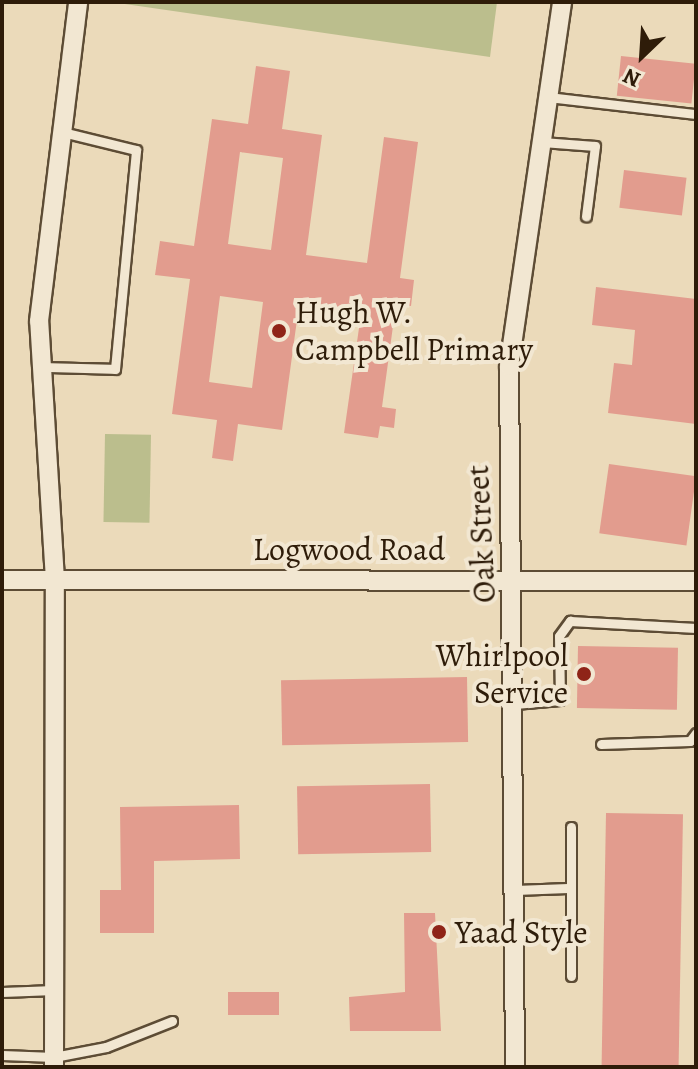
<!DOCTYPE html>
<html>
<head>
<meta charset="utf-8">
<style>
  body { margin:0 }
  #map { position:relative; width:698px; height:1069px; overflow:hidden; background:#ebdaba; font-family:Alegreya,serif }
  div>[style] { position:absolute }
  .green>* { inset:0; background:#bbbe8d; transform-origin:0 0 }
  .building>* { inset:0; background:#e29c8e; transform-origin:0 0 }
  .roads { filter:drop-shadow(2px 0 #5d4c35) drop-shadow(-2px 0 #5d4c35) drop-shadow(0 2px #5d4c35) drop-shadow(0 -2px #5d4c35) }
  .lane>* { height:9px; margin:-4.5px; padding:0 4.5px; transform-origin:4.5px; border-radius:4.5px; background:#f2e7d2 }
  .street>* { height:18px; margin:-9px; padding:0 9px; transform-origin:9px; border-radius:9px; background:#f2e7d2 }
  .dots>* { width:22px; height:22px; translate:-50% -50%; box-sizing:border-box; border:4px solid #f2e7d2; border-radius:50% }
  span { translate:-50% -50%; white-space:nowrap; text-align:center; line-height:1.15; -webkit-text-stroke:8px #f2e7d2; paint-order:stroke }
  .poi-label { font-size:32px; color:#2e1c09 }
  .left { translate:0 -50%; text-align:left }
  .right { translate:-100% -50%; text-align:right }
  .street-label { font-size:32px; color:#2e1c09 }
  .frame { position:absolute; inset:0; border:4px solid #2e1c09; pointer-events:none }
  .north { position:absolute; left:602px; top:16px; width:80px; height:80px; -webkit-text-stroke:6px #f2e7d2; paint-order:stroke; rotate:205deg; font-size:22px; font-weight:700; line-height:32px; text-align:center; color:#2e1c09 }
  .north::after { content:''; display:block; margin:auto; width:28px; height:36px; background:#2e1c09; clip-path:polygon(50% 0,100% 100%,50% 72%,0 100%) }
</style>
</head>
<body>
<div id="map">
  <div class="green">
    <i style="clip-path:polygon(111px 2px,497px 2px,490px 57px)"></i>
    <i style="left:105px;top:434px;width:46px;height:88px;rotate:1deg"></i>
  </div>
  <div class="building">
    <i style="left:621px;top:56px;width:75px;height:40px;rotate:6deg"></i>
    <i style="clip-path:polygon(evenodd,256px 66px,290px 71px,282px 129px,322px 135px,306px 255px,367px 263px,384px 137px,418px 142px,400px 278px,414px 280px,411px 306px,396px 304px,382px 407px,396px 409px,394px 428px,380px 426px,378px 438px,344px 433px,361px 314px,299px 305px,282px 430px,238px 424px,233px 461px,212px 458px,217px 420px,172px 414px,190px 279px,155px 275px,160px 241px,194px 246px,212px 119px,248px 124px,256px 66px,240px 152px,283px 158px,271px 250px,228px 244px,240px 152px,256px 66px,220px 296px,263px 302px,252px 388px,209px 382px,220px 296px)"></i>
    <i style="left:624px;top:170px;width:63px;height:38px;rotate:7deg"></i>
    <i style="clip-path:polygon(596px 287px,696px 299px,696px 424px,608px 413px,614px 363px,632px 365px,635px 330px,592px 325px)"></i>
    <i style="left:609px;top:464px;width:88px;height:70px;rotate:8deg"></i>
    <i style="left:578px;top:646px;width:100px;height:62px;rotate:1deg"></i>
    <i style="left:467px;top:677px;width:65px;height:186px;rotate:89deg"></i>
    <i style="left:430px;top:784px;width:68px;height:133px;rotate:89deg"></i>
    <i style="clip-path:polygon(239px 805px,240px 859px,154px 861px,154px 933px,100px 933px,100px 890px,121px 890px,120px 807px)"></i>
    <i style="left:606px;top:813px;width:77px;height:254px;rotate:1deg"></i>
    <i style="clip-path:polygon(404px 913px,435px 913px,441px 1031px,350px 1031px,349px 997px,405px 992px)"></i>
    <i style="left:228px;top:992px;width:51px;height:23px"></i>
  </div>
  <div class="roads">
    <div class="lane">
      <i style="left:548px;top:97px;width:149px;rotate:6.6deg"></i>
      <i style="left:542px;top:142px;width:53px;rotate:4.3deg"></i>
      <i style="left:595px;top:146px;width:71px;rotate:97.3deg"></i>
      <i style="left:45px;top:367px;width:70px;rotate:1.6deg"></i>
      <i style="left:115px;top:369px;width:220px;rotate:-84.5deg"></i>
      <i style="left:136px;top:150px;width:76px;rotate:-166.3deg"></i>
      <i style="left:515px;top:704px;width:45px;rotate:-5.1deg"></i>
      <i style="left:560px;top:700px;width:64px;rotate:-90.9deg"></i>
      <i style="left:559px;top:636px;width:19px;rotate:-54deg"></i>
      <i style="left:570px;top:621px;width:126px;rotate:3.2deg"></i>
      <i style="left:601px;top:744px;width:89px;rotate:-1.9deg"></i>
      <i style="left:690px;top:741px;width:10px;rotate:-53deg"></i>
      <i style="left:571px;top:827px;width:149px;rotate:90deg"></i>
      <i style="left:515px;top:890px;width:53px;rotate:-2.2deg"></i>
      <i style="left:2px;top:992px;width:52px;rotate:-2.2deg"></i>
      <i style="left:2px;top:1055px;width:52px;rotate:2.2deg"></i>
      <i style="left:54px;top:1057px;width:53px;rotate:-10.9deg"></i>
      <i style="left:106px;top:1047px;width:71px;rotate:-21.5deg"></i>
    </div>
    <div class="street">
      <i style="left:2px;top:580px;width:694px;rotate:0.08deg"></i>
      <i style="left:54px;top:1067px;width:487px;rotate:-89.9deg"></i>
      <i style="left:55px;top:580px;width:259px;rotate:-93.5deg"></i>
      <i style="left:39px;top:321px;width:321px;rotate:-83deg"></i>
      <i style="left:515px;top:1067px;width:701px;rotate:-90.49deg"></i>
      <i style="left:509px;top:366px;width:368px;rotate:-81.7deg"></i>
    </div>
  </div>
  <div class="dots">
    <i style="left:279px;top:331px;background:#8f2418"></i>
    <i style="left:584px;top:674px;background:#8f2418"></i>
    <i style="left:439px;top:932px;background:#8f2418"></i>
  </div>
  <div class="poi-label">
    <span class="left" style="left:295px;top:331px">Hugh W.<br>Campbell Primary</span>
    <span class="right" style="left:568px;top:674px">Whirlpool<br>Service</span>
    <span class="left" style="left:455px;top:932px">Yaad Style</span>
  </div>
  <div class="street-label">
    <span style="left:481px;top:534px;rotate:-93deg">Oak Street</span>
    <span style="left:349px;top:549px">Logwood Road</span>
  </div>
  <div class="frame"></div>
  <div class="north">N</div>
</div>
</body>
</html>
